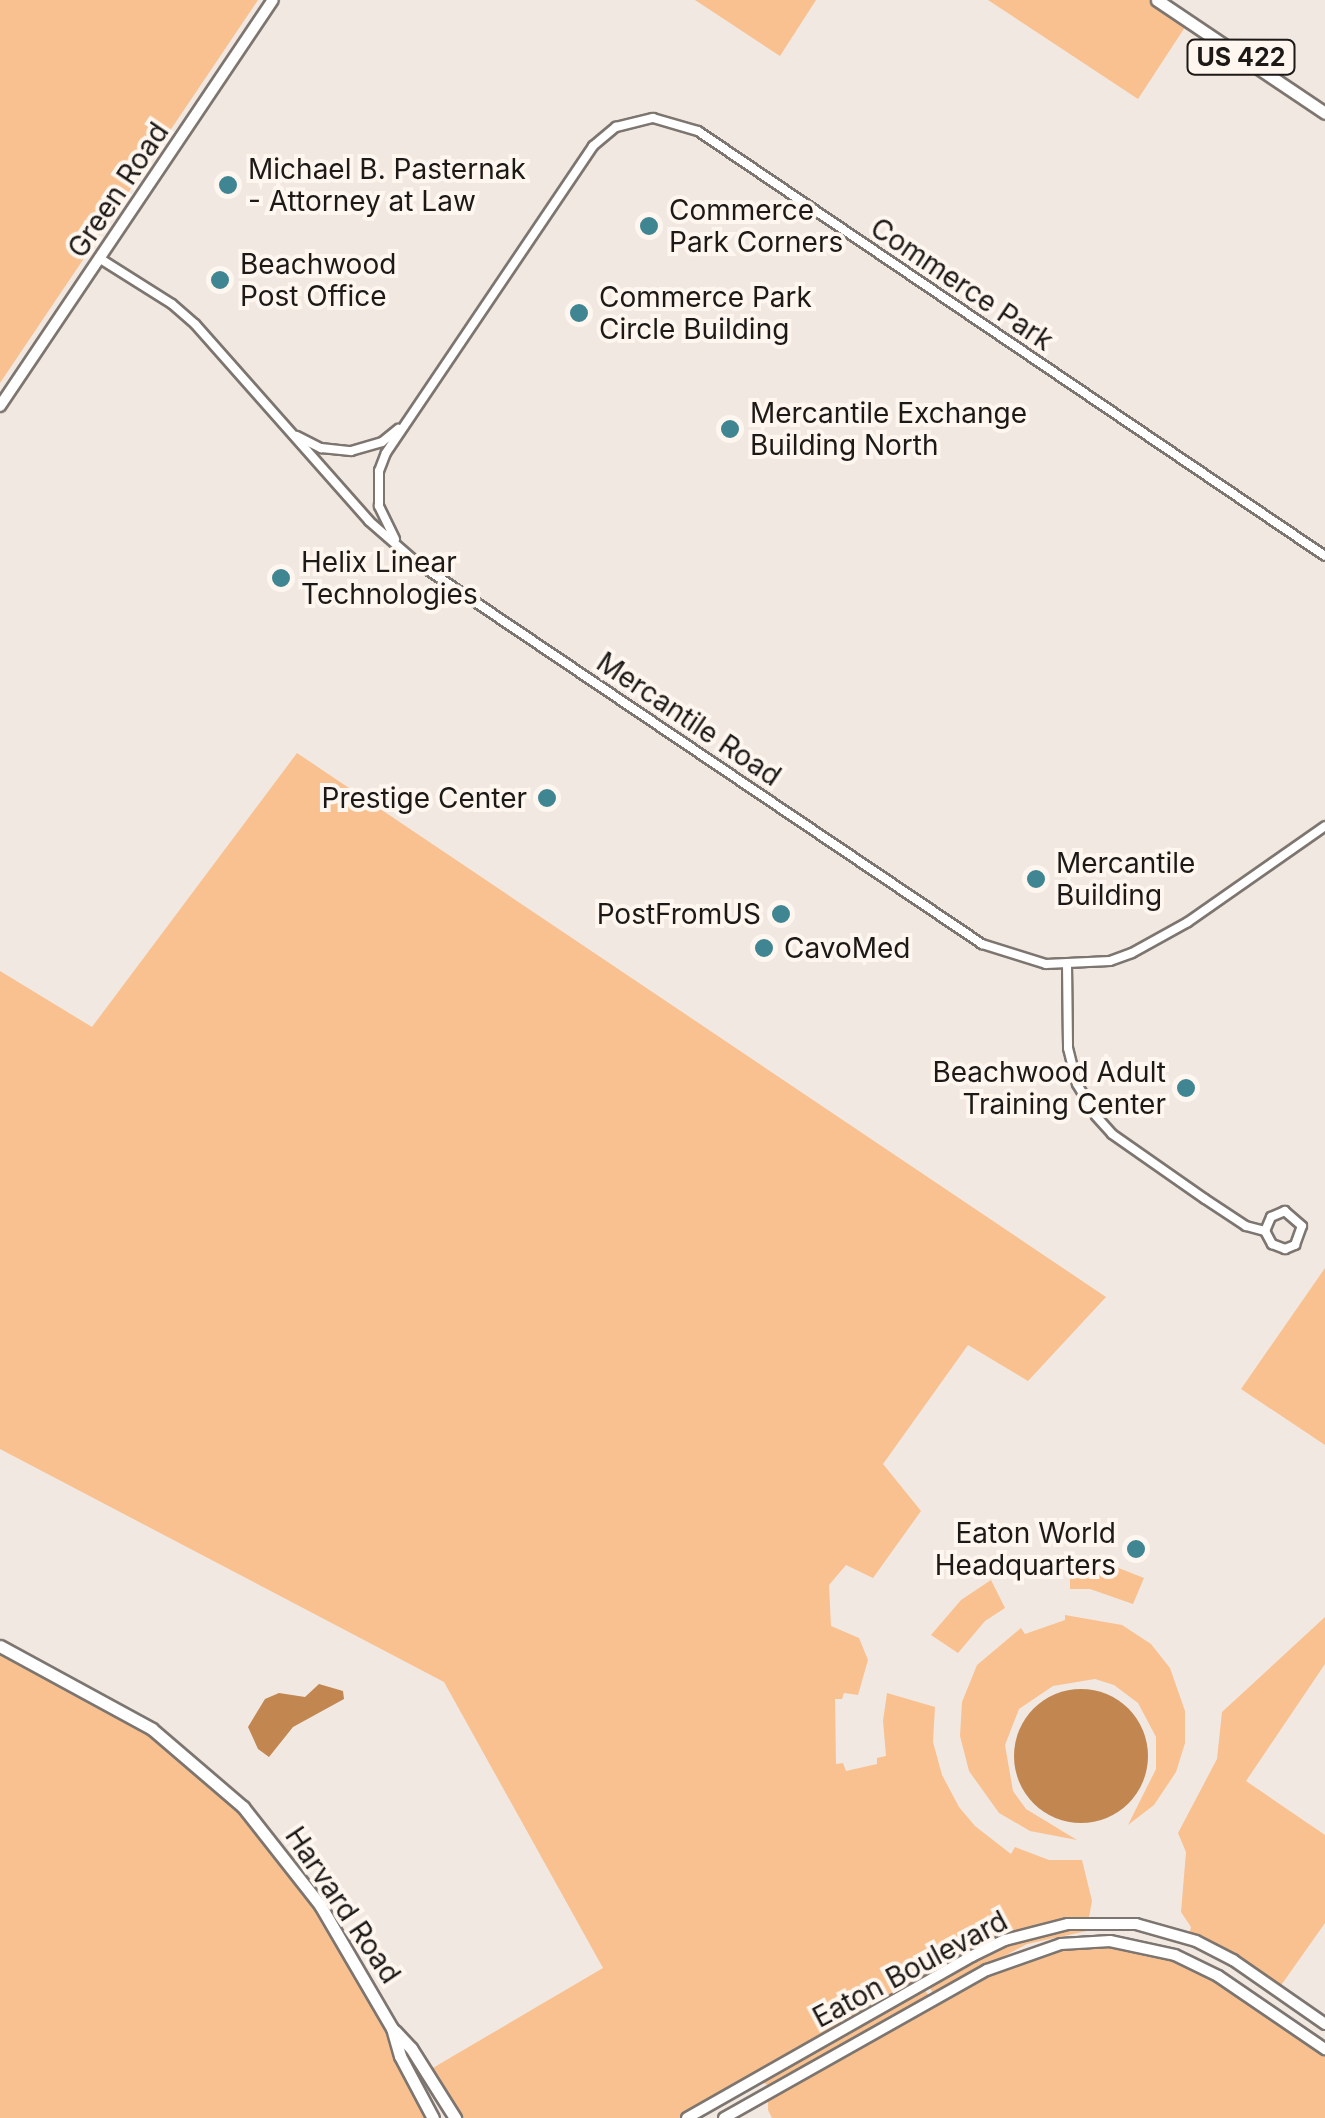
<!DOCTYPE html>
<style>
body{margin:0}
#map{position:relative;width:1325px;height:2118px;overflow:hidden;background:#f1e8e2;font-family:Inter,sans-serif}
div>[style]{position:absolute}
.green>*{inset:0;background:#f9c18f}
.water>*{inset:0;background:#c28750}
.round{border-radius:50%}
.roads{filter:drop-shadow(2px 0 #7d756f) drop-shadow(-2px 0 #7d756f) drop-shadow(0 2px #7d756f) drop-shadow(0 -2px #7d756f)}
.street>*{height:8px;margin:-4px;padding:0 4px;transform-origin:4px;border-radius:4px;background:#fff}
.secondary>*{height:10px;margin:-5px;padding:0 5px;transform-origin:5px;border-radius:5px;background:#fff}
.primary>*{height:11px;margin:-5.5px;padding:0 5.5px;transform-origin:5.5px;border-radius:5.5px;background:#fff}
.dots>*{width:28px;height:28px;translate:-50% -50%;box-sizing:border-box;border:5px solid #fef6ef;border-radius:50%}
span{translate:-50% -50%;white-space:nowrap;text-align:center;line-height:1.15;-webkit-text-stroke:8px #fef6ef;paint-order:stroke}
.shield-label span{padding:2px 8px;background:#fef6ef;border:2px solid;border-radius:8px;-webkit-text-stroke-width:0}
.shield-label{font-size:25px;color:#1c1917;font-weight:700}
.poi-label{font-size:28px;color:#1c1917}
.left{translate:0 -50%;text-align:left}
.right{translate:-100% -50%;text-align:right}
.street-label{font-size:28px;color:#1c1917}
</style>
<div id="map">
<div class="green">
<div style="clip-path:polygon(0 0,258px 0,0 383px)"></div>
<div style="clip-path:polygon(695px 0,816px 0,780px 56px)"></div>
<div style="clip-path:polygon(988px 0,1157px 0,1189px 21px,1138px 99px)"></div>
<div style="clip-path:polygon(297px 753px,1106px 1297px,1028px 1381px,968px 1345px,883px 1464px,921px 1511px,873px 1578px,846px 1565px,829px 1585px,831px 1626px,859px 1638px,868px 1660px,858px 1695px,844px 1693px,842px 1699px,835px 1699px,836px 1764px,843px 1763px,846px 1771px,877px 1764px,877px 1758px,886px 1756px,883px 1721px,887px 1693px,935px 1707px,933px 1742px,942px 1775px,959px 1807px,975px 1826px,1011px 1854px,1015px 1847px,1049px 1860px,1082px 1860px,1092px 1901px,1088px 1923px,1005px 1940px,687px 2118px,455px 2118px,426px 2072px,603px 1968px,444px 1682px,0 1449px,0 971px,92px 1027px)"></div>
<div style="clip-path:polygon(1325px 1268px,1325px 1445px,1241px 1389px)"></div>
<div style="clip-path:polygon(1070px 1559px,1116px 1567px,1144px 1578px,1133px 1604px,1090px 1589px,1070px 1589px)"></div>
<div style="clip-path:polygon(991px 1580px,1005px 1608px,985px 1621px,958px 1653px,931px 1635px,961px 1600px)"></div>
<div style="clip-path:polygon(1065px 1615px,1122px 1625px,1151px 1644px,1170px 1668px,1185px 1711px,1185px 1743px,1176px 1772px,1154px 1805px,1128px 1825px,1156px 1769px,1156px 1737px,1138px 1703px,1114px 1685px,1095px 1679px,1053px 1686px,1019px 1709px,1005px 1745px,1013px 1791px,1026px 1809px,1077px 1840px,1030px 1831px,999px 1813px,969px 1771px,960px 1736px,962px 1702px,977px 1665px,1021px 1628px,1025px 1634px,1065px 1620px)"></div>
<div style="clip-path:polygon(1325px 1617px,1325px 1664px,1246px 1781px,1325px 1835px,1325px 1923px,1277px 1991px,1188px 1938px,1191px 1927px,1181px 1912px,1186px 1852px,1178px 1833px,1217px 1759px,1222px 1712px)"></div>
<div style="clip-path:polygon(0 1646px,109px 1702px,243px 1807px,360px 1971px,433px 2118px,0 2118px)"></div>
<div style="clip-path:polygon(1083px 1927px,1087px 1931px,1027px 1944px,933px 1993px,929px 1987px,1000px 1948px,1053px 1931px)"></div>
<div style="clip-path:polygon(1110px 1941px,1200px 1966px,1325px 2049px,1325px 2118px,772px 2118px,768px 2110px,768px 2101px,780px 2092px,778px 2088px,1035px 1950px)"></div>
<div style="clip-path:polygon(924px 1989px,929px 1996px,769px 2086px,764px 2083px,765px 2078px)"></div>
</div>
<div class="water">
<div style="clip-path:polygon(319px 1684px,343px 1691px,344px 1699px,293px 1727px,269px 1757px,258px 1749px,248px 1727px,265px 1699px,279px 1693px,305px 1697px)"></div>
<div class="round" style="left:1014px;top:1689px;width:134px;height:134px"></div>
</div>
<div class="roads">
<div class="street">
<div style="left:99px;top:258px;width:86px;rotate:32.2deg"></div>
<div style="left:172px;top:304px;width:30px;rotate:41deg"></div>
<div style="left:195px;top:324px;width:263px;rotate:48.5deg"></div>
<div style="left:369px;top:521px;width:62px;rotate:41.1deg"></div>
<div style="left:416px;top:562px;width:683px;rotate:34.02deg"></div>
<div style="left:982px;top:944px;width:67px;rotate:17.4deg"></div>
<div style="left:1046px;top:964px;width:64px;rotate:-2.7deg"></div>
<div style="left:1110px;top:961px;width:23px;rotate:-20deg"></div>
<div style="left:1132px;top:953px;width:64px;rotate:-29deg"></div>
<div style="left:1188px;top:922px;width:167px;rotate:-35deg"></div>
<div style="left:297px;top:436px;width:27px;rotate:27deg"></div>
<div style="left:321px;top:448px;width:30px;rotate:6deg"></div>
<div style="left:351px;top:451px;width:32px;rotate:-16deg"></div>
<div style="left:382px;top:442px;width:21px;rotate:-39deg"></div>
<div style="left:395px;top:539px;width:37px;rotate:-116deg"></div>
<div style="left:379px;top:506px;width:35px;rotate:-90deg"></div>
<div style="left:379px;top:471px;width:19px;rotate:-69deg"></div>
<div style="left:386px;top:453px;width:370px;rotate:-56deg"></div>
<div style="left:593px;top:146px;width:30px;rotate:-40deg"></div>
<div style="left:616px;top:127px;width:38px;rotate:-14deg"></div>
<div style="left:653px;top:118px;width:47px;rotate:16.1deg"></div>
<div style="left:698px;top:131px;width:757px;rotate:34.13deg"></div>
<div style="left:1067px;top:964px;width:84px;rotate:89.3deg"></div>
<div style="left:1068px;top:1048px;width:37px;rotate:76deg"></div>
<div style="left:1077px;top:1084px;width:37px;rotate:59deg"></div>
<div style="left:1096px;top:1116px;width:24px;rotate:48deg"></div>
<div style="left:1112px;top:1134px;width:113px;rotate:35deg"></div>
<div style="left:1205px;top:1199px;width:49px;rotate:33.4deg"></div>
<div style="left:1246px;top:1226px;width:20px;rotate:15deg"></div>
<div style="left:1265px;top:1231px;width:15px;rotate:62deg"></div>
<div style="left:1272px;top:1244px;width:14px;rotate:21deg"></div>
<div style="left:1285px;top:1249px;width:11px;rotate:-22deg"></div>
<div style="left:1295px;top:1245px;width:20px;rotate:-70deg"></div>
<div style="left:1302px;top:1226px;width:23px;rotate:-139deg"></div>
<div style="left:1285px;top:1211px;width:15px;rotate:157deg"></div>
<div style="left:1271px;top:1217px;width:15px;rotate:113deg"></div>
</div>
<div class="secondary">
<div style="left:0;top:406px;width:489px;rotate:-56.1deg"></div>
<div style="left:687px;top:2118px;width:328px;rotate:-29.6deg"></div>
<div style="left:972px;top:1956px;width:37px;rotate:-26deg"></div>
<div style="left:1005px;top:1940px;width:65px;rotate:-14.3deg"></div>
<div style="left:1068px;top:1924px;width:68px"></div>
<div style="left:1136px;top:1924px;width:62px;rotate:15.8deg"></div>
<div style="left:1196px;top:1941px;width:42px;rotate:27.2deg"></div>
<div style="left:1233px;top:1960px;width:112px;rotate:34.8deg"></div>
<div style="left:724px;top:2118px;width:302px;rotate:-29.4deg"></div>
<div style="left:987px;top:1970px;width:78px;rotate:-19.4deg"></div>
<div style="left:1061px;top:1944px;width:49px;rotate:-3.5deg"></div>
<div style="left:1110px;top:1941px;width:66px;rotate:12.2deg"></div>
<div style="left:1175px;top:1955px;width:48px;rotate:26deg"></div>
<div style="left:1218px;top:1976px;width:130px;rotate:34.3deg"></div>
</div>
<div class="primary">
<div style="left:1157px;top:0;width:202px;rotate:33.9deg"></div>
<div style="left:0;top:1646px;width:173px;rotate:28.6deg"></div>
<div style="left:152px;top:1729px;width:120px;rotate:40.6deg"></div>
<div style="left:243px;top:1807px;width:125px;rotate:51.8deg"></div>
<div style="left:320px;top:1905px;width:143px;rotate:59.7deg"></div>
<div style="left:392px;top:2028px;width:29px;rotate:74deg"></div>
<div style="left:400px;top:2056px;width:70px;rotate:62deg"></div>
<div style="left:395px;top:2031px;width:23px;rotate:47deg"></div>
<div style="left:411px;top:2048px;width:83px;rotate:57.8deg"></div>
</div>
</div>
<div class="dots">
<div style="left:228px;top:185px;background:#408592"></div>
<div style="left:649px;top:226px;background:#408592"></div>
<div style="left:220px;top:280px;background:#408592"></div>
<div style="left:579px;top:313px;background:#408592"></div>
<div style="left:730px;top:429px;background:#408592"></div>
<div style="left:281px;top:578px;background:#408592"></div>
<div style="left:547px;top:798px;background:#408592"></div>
<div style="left:1036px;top:879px;background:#408592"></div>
<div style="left:781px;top:914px;background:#408592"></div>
<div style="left:764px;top:948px;background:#408592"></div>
<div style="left:1186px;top:1088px;background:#408592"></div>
<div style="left:1136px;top:1549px;background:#408592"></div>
</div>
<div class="shield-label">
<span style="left:1241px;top:57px">US 422</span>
</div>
<div class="poi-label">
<span class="left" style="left:248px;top:185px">Michael B. Pasternak<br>- Attorney at Law</span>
<span class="left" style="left:669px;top:226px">Commerce<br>Park Corners</span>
<span class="left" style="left:240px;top:280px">Beachwood<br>Post Office</span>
<span class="left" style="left:599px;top:313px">Commerce Park<br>Circle Building</span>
<span class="left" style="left:750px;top:429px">Mercantile Exchange<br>Building North</span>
<span class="left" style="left:301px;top:578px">Helix Linear<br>Technologies</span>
<span class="right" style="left:527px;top:798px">Prestige Center</span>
<span class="left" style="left:1056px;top:879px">Mercantile<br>Building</span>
<span class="right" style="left:761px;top:914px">PostFromUS</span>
<span class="left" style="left:784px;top:948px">CavoMed</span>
<span class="right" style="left:1166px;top:1088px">Beachwood Adult<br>Training Center</span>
<span class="right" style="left:1116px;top:1549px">Eaton World<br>Headquarters</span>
</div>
<div class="street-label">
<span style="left:118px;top:190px;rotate:-56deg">Green Road</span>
<span style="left:962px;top:284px;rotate:34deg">Commerce Park</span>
<span style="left:689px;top:719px;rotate:34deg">Mercantile Road</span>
<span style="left:343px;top:1905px;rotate:56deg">Harvard Road</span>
<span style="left:910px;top:1969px;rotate:-28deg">Eaton Boulevard</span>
</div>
</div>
